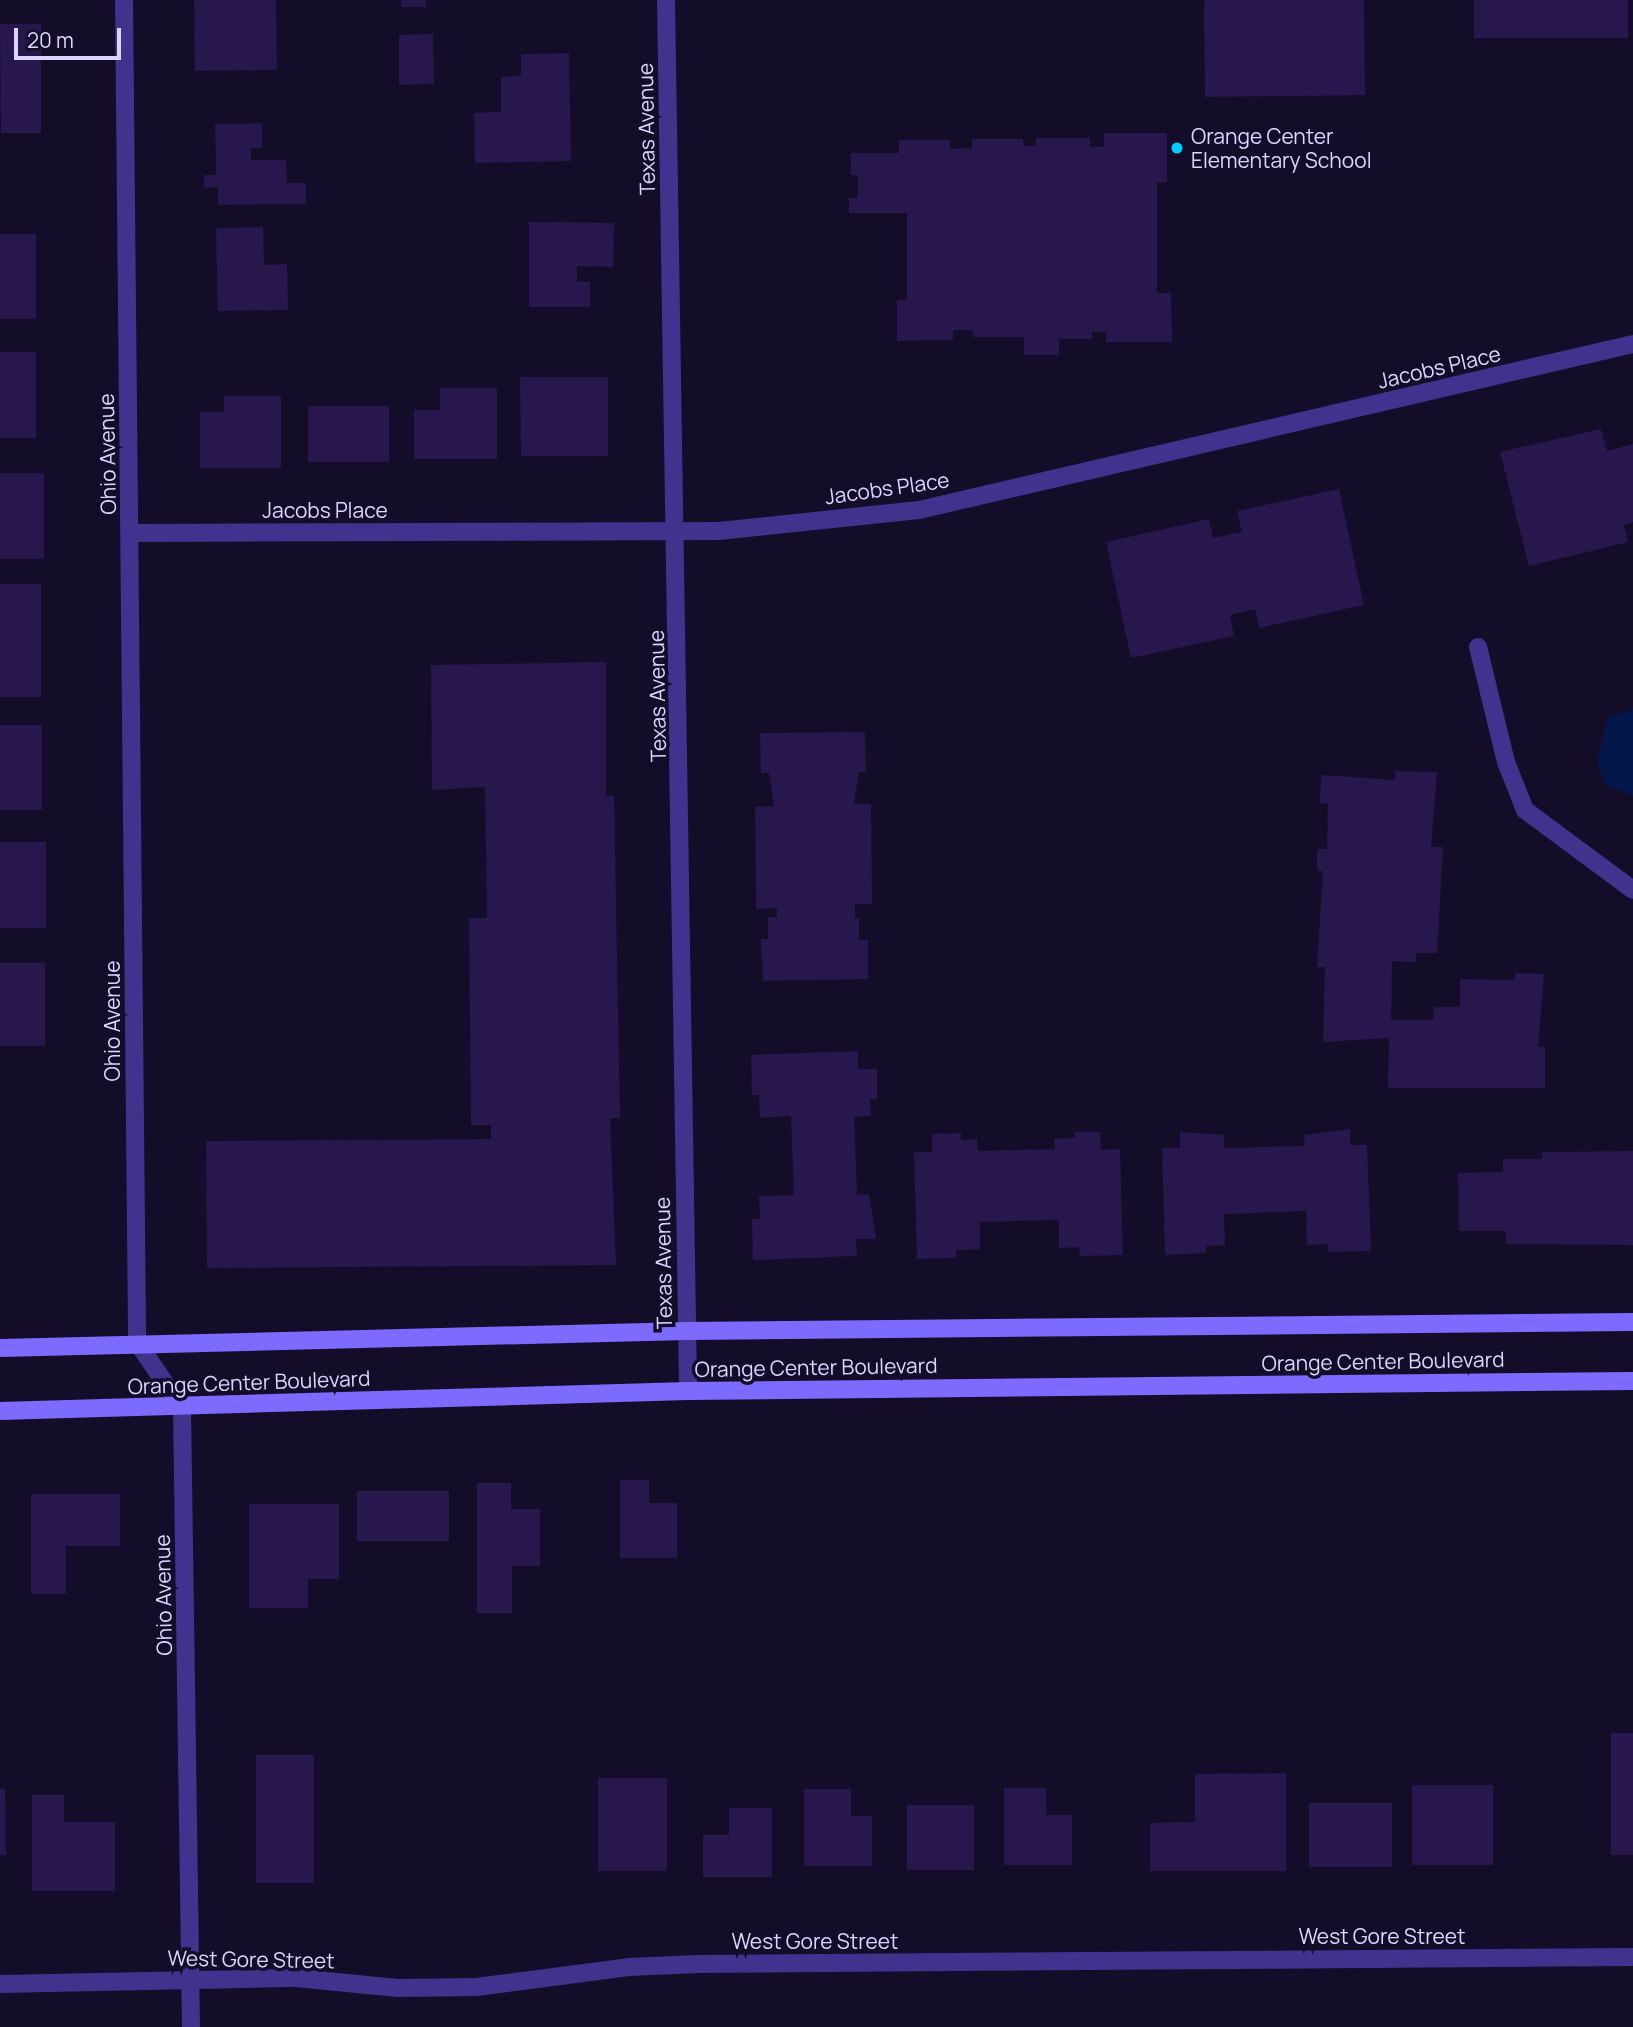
<!DOCTYPE html>
<style>
body{margin:0}
#map{position:relative;width:1633px;height:2027px;overflow:hidden;background:#140d29;font-family:Manrope,sans-serif}
div>[style]{position:absolute}
.water>*{inset:0;background:#04174a}
.building>*{inset:0;background:#27174c}
.lane>*{height:18px;margin:-9px;padding:0 9px;transform-origin:9px;border-radius:9px;background:#3f338d}
.street>*{height:18px;margin:-9px;padding:0 9px;transform-origin:9px;border-radius:9px;background:#3f338d}
.secondary>*{height:18px;margin:-9px;padding:0 9px;transform-origin:9px;border-radius:9px;background:#7d6bff}
.dots>*{width:19px;height:19px;translate:-50% -50%;box-sizing:border-box;border:4px solid #140d29;border-radius:50%}
span{translate:-50% -50%;white-space:nowrap;text-align:center;line-height:1.15;-webkit-text-stroke:7px #140d29;paint-order:stroke}
.street-label{font-size:21px;color:#ddd4ff}
.poi-label{font-size:21px;color:#ddd4ff}
.left{translate:0 -50%;text-align:left}
.scale{position:absolute;left:14px;top:28px;width:107px;height:32px;box-sizing:border-box;border:4px solid #ddd4ff;border-top:0;padding-left:9px;font-size:21px;line-height:24px;white-space:nowrap;color:#ddd4ff;-webkit-text-stroke:5px #140d29;paint-order:stroke}
</style>
<div id="map">
<div class="water">
<div style="clip-path:polygon(1633px 709px,1633px 796px,1605px 784px,1597px 762px,1608px 718px)"></div>
</div>
<div class="building">
<div style="clip-path:polygon(194px 0,276px 0,277px 70px,195px 71px)"></div>
<div style="clip-path:polygon(401px 0,426px 0,426px 7px,401px 7px)"></div>
<div style="clip-path:polygon(1204px 0,1364px 0,1365px 95px,1205px 97px)"></div>
<div style="clip-path:polygon(1474px 0,1628px 0,1628px 38px,1474px 38px)"></div>
<div style="clip-path:polygon(0 24px,41px 24px,41px 133px,1px 133px)"></div>
<div style="clip-path:polygon(433px 34px,434px 84px,399px 85px,399px 35px)"></div>
<div style="clip-path:polygon(569px 53px,571px 161px,475px 163px,474px 113px,501px 112px,501px 77px,521px 76px,521px 54px)"></div>
<div style="clip-path:polygon(262px 123px,262px 148px,251px 148px,251px 160px,286px 160px,287px 183px,306px 183px,306px 204px,218px 205px,218px 187px,204px 188px,204px 175px,216px 175px,215px 124px)"></div>
<div style="clip-path:polygon(1104px 133px,1167px 133px,1167px 182px,1157px 182px,1157px 293px,1171px 293px,1172px 342px,1106px 342px,1106px 332px,1092px 332px,1092px 339px,1059px 339px,1059px 355px,1024px 355px,1024px 337px,973px 337px,973px 330px,953px 330px,953px 340px,897px 341px,897px 300px,907px 300px,907px 213px,849px 213px,849px 198px,858px 198px,858px 175px,851px 175px,851px 153px,899px 153px,899px 140px,950px 140px,950px 149px,972px 148px,972px 139px,1023px 139px,1023px 146px,1036px 146px,1036px 138px,1090px 138px,1090px 147px,1104px 147px)"></div>
<div style="clip-path:polygon(529px 222px,614px 223px,613px 267px,577px 266px,577px 282px,590px 282px,590px 307px,529px 307px)"></div>
<div style="clip-path:polygon(263px 227px,264px 265px,287px 264px,288px 310px,218px 311px,216px 228px)"></div>
<div style="clip-path:polygon(0 234px,36px 234px,36px 319px,0 319px)"></div>
<div style="clip-path:polygon(0 352px,36px 352px,36px 438px,0 438px)"></div>
<div style="clip-path:polygon(520px 377px,608px 377px,608px 456px,521px 456px)"></div>
<div style="clip-path:polygon(440px 388px,497px 388px,497px 459px,414px 459px,414px 410px,440px 410px)"></div>
<div style="clip-path:polygon(224px 396px,281px 396px,281px 468px,200px 468px,200px 412px,224px 412px)"></div>
<div style="clip-path:polygon(308px 406px,389px 406px,389px 462px,308px 462px)"></div>
<div style="clip-path:polygon(1601px 429px,1607px 451px,1633px 444px,1633px 522px,1624px 525px,1628px 542px,1529px 566px,1500px 452px)"></div>
<div style="clip-path:polygon(0 473px,44px 473px,44px 559px,0 559px)"></div>
<div style="clip-path:polygon(1339px 489px,1364px 605px,1259px 628px,1255px 609px,1230px 615px,1234px 636px,1131px 658px,1106px 542px,1209px 519px,1213px 538px,1242px 532px,1237px 511px)"></div>
<div style="clip-path:polygon(0 584px,41px 584px,41px 697px,0 697px)"></div>
<div style="clip-path:polygon(606px 662px,606px 796px,614px 795px,620px 1118px,610px 1118px,616px 1265px,207px 1268px,206px 1141px,491px 1139px,491px 1125px,471px 1125px,469px 918px,487px 918px,485px 787px,432px 790px,431px 665px)"></div>
<div style="clip-path:polygon(0 725px,42px 725px,42px 810px,0 810px)"></div>
<div style="clip-path:polygon(865px 732px,866px 772px,859px 772px,854px 804px,871px 804px,872px 904px,855px 904px,855px 918px,859px 918px,859px 940px,868px 940px,868px 979px,763px 981px,761px 939px,768px 939px,768px 917px,777px 917px,777px 908px,756px 909px,755px 807px,774px 806px,769px 773px,761px 773px,760px 733px)"></div>
<div style="clip-path:polygon(1395px 771px,1437px 772px,1431px 847px,1443px 847px,1437px 953px,1416px 953px,1416px 962px,1392px 961px,1391px 1020px,1433px 1020px,1434px 1007px,1460px 1007px,1460px 979px,1515px 980px,1515px 973px,1544px 974px,1538px 1047px,1545px 1046px,1545px 1088px,1388px 1088px,1389px 1038px,1323px 1042px,1325px 967px,1317px 967px,1323px 871px,1317px 871px,1317px 849px,1327px 849px,1328px 804px,1320px 803px,1321px 775px,1395px 780px)"></div>
<div style="clip-path:polygon(0 842px,46px 842px,46px 928px,0 928px)"></div>
<div style="clip-path:polygon(0 963px,45px 963px,45px 1046px,0 1046px)"></div>
<div style="clip-path:polygon(858px 1051px,858px 1069px,877px 1069px,877px 1099px,870px 1099px,871px 1116px,854px 1117px,857px 1195px,869px 1194px,876px 1239px,856px 1239px,857px 1256px,753px 1260px,752px 1219px,760px 1219px,759px 1196px,794px 1195px,791px 1116px,760px 1118px,759px 1095px,752px 1095px,751px 1055px)"></div>
<div style="clip-path:polygon(1350px 1129px,1350px 1145px,1367px 1145px,1371px 1251px,1328px 1252px,1328px 1244px,1307px 1245px,1306px 1211px,1224px 1214px,1225px 1245px,1206px 1246px,1206px 1253px,1165px 1255px,1162px 1148px,1180px 1148px,1180px 1132px,1224px 1135px,1224px 1148px,1305px 1146px,1304px 1135px)"></div>
<div style="clip-path:polygon(1074px 1132px,1100px 1132px,1101px 1150px,1120px 1149px,1123px 1255px,1080px 1256px,1079px 1247px,1059px 1248px,1059px 1220px,980px 1222px,980px 1249px,956px 1250px,956px 1258px,917px 1259px,914px 1152px,932px 1152px,932px 1134px,961px 1133px,961px 1140px,977px 1139px,978px 1151px,1055px 1149px,1054px 1139px,1075px 1138px)"></div>
<div style="clip-path:polygon(1633px 1151px,1633px 1245px,1506px 1244px,1506px 1231px,1459px 1231px,1458px 1173px,1503px 1172px,1503px 1159px,1542px 1159px,1542px 1152px)"></div>
<div style="clip-path:polygon(620px 1480px,649px 1480px,649px 1503px,677px 1503px,677px 1558px,620px 1558px)"></div>
<div style="clip-path:polygon(477px 1483px,511px 1483px,511px 1509px,540px 1509px,540px 1566px,512px 1566px,512px 1613px,477px 1613px)"></div>
<div style="clip-path:polygon(357px 1491px,449px 1491px,449px 1541px,357px 1541px)"></div>
<div style="clip-path:polygon(31px 1494px,120px 1494px,120px 1546px,66px 1546px,66px 1594px,31px 1594px)"></div>
<div style="clip-path:polygon(249px 1504px,339px 1504px,339px 1579px,308px 1579px,308px 1608px,249px 1608px)"></div>
<div style="clip-path:polygon(1611px 1733px,1633px 1733px,1633px 1855px,1611px 1855px)"></div>
<div style="clip-path:polygon(256px 1755px,314px 1755px,314px 1883px,256px 1883px)"></div>
<div style="clip-path:polygon(1286px 1773px,1286px 1871px,1150px 1871px,1150px 1823px,1195px 1822px,1195px 1774px)"></div>
<div style="clip-path:polygon(598px 1778px,667px 1778px,667px 1871px,598px 1871px)"></div>
<div style="clip-path:polygon(1412px 1785px,1493px 1785px,1493px 1865px,1412px 1865px)"></div>
<div style="clip-path:polygon(1004px 1788px,1046px 1788px,1046px 1815px,1072px 1815px,1072px 1865px,1004px 1865px)"></div>
<div style="clip-path:polygon(0 1789px,5px 1789px,6px 1855px,0 1855px)"></div>
<div style="clip-path:polygon(804px 1789px,851px 1789px,851px 1816px,872px 1816px,872px 1866px,804px 1866px)"></div>
<div style="clip-path:polygon(32px 1795px,64px 1795px,64px 1822px,115px 1822px,115px 1891px,32px 1891px)"></div>
<div style="clip-path:polygon(1309px 1803px,1392px 1803px,1392px 1867px,1309px 1867px)"></div>
<div style="clip-path:polygon(907px 1805px,974px 1805px,974px 1870px,907px 1870px)"></div>
<div style="clip-path:polygon(729px 1808px,772px 1808px,772px 1877px,703px 1877px,703px 1835px,729px 1835px)"></div>
</div>
<div class="lane">
<div style="left:1478px;top:647px;width:118px;rotate:76.3deg"></div>
<div style="left:1506px;top:762px;width:52px;rotate:68.4deg"></div>
<div style="left:1525px;top:810px;width:134px;rotate:36.5deg"></div>
</div>
<div class="street">
<div style="left:124px;top:0;width:1342px;rotate:89.44deg"></div>
<div style="left:137px;top:1342px;width:80px;rotate:55.7deg"></div>
<div style="left:182px;top:1408px;width:619px;rotate:89.17deg"></div>
<div style="left:666px;top:0;width:1391px;rotate:89.09deg"></div>
<div style="left:130px;top:533px;width:589px;rotate:-0.19deg"></div>
<div style="left:719px;top:531px;width:201px;rotate:-6deg"></div>
<div style="left:919px;top:510px;width:733px;rotate:-13.09deg"></div>
<div style="left:0;top:1984px;width:296px;rotate:-1.2deg"></div>
<div style="left:296px;top:1978px;width:102px;rotate:5.6deg"></div>
<div style="left:398px;top:1988px;width:78px;rotate:-0.7deg"></div>
<div style="left:476px;top:1987px;width:154px;rotate:-7.4deg"></div>
<div style="left:629px;top:1967px;width:69px;rotate:-2.5deg"></div>
<div style="left:698px;top:1964px;width:935px;rotate:-0.43deg"></div>
</div>
<div class="secondary">
<div style="left:0;top:1348px;width:687px;rotate:-1.42deg"></div>
<div style="left:687px;top:1331px;width:946px;rotate:-0.55deg"></div>
<div style="left:0;top:1411px;width:688px;rotate:-1.67deg"></div>
<div style="left:688px;top:1391px;width:945px;rotate:-0.61deg"></div>
</div>
<div class="dots">
<div style="left:1177px;top:148px;background:#00cdff"></div>
</div>
<div class="street-label">
<span style="left:646px;top:129px;rotate:-91deg">Texas Avenue</span>
<span style="left:1439px;top:367px;rotate:-13deg">Jacobs Place</span>
<span style="left:107px;top:454px;rotate:-91deg">Ohio Avenue</span>
<span style="left:887px;top:488px;rotate:-8deg">Jacobs Place</span>
<span style="left:325px;top:510px">Jacobs Place</span>
<span style="left:657px;top:696px;rotate:-91deg">Texas Avenue</span>
<span style="left:112px;top:1021px;rotate:-90deg">Ohio Avenue</span>
<span style="left:663px;top:1263px;rotate:-91deg">Texas Avenue</span>
<span style="left:1383px;top:1361px;rotate:-1deg">Orange Center Boulevard</span>
<span style="left:816px;top:1367px;rotate:-1deg">Orange Center Boulevard</span>
<span style="left:249px;top:1382px;rotate:-2deg">Orange Center Boulevard</span>
<span style="left:163px;top:1595px;rotate:-91deg">Ohio Avenue</span>
<span style="left:1382px;top:1936px">West Gore Street</span>
<span style="left:815px;top:1941px">West Gore Street</span>
<span style="left:251px;top:1959px;rotate:1deg">West Gore Street</span>
</div>
<div class="poi-label">
<span class="left" style="left:1191px;top:148px">Orange Center<br>Elementary School</span>
</div>
<div class="scale">20 m</div>
</div>
